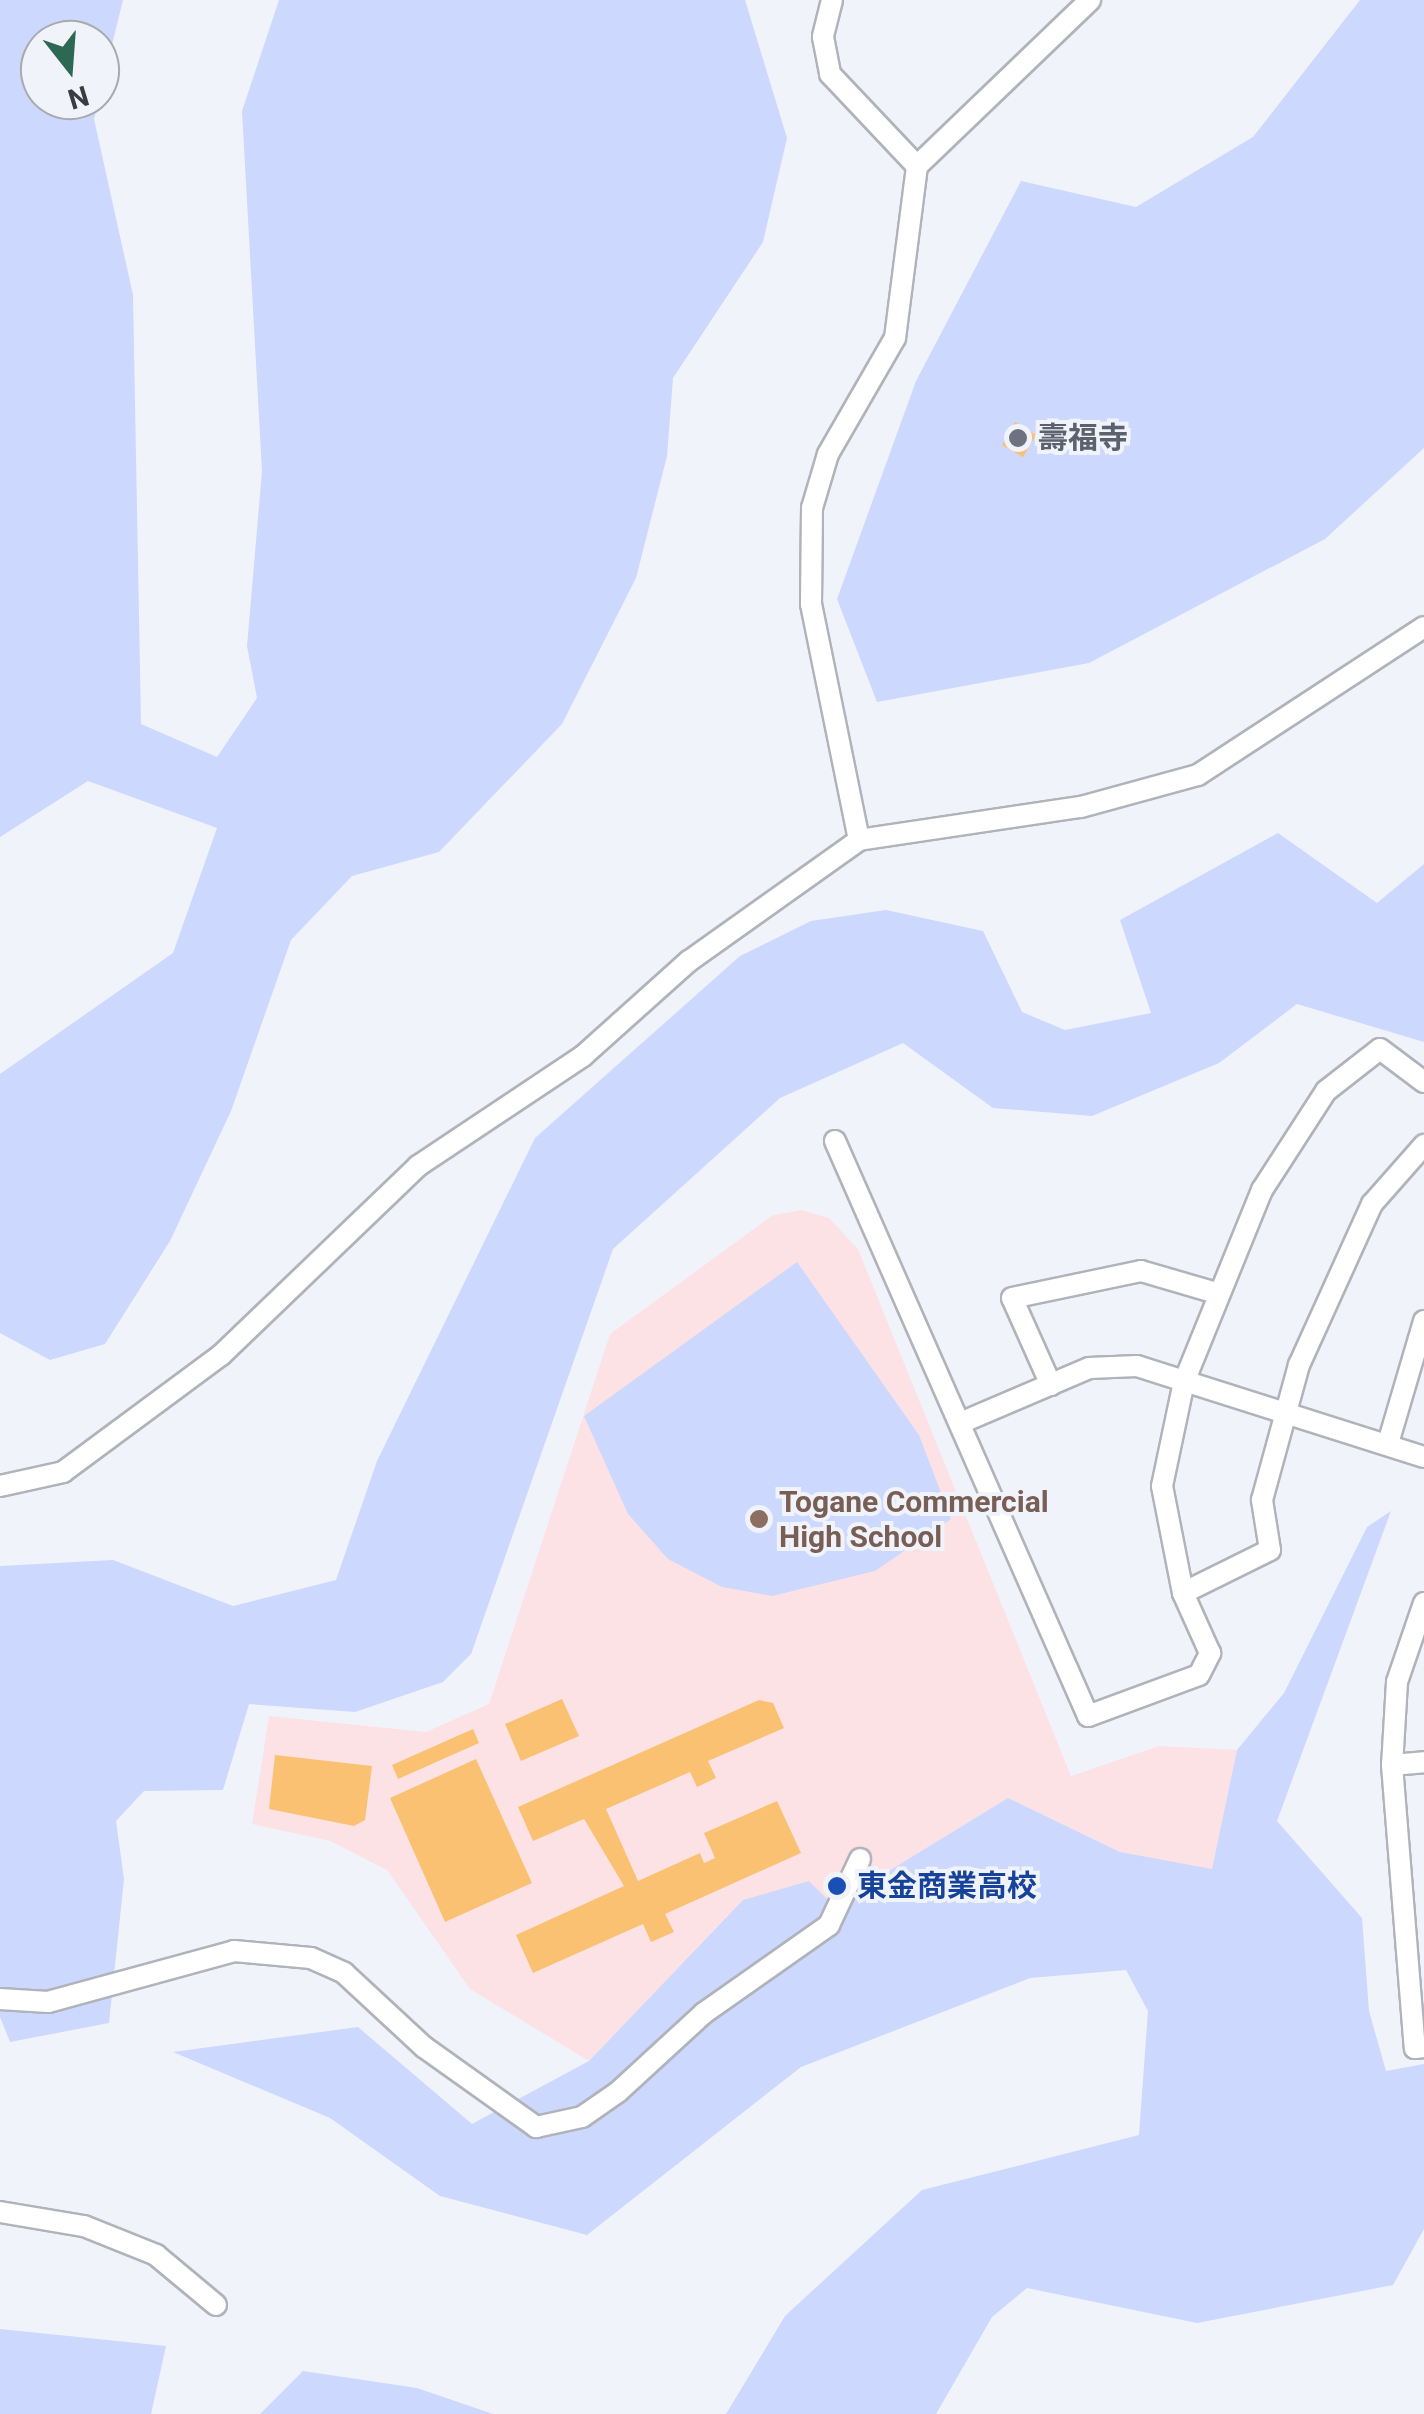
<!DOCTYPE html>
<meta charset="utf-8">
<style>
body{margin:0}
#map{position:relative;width:1424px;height:2414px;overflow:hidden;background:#f1f3fa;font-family:Roboto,"Noto Sans JP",sans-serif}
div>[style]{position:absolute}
.education>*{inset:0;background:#fde2e5}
.green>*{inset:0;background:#ccd8fd}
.building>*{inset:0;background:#f9c171}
.roads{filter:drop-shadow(2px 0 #b0b3ba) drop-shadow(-2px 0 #b0b3ba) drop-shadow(0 2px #b0b3ba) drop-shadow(0 -2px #b0b3ba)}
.minor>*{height:20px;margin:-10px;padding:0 10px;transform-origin:10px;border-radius:10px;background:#fff}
.dots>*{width:28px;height:28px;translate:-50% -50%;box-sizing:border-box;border:5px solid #f1f3fa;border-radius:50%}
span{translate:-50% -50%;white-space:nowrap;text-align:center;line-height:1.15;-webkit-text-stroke:8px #f1f3fa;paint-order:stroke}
.worship-label{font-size:30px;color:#5b616d;font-weight:700}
.left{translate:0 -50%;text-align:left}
.education-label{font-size:30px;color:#785e54;font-weight:700}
.transit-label{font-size:30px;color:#164399;font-weight:700}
.north{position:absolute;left:20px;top:20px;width:100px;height:100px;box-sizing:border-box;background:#f1f3fa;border:2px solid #a8aaaf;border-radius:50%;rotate:163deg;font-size:28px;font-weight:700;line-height:40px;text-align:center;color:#3b3c3f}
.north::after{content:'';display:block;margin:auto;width:35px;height:45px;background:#2c6853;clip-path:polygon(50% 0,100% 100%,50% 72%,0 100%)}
</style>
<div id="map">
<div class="education">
<div style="clip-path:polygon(802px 1210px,829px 1218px,858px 1249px,1071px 1776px,1159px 1746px,1237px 1750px,1212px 1870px,1120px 1852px,1008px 1798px,833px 1905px,743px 1900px,589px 2061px,470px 1989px,387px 1870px,330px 1841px,252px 1824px,269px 1716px,426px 1732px,489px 1704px,610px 1334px,773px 1215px)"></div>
</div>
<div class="green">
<div style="clip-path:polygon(0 0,123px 0,100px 94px,100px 40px,40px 40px,40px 100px,99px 100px,94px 119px,133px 295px,141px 724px,217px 757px,257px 698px,247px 646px,262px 471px,242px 111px,279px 0,745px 0,787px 138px,763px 242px,673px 378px,667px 456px,636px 578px,562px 724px,439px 852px,352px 876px,291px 940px,231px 1111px,170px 1241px,105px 1344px,50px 1360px,0 1333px,0 1074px,173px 953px,217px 828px,88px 781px,0 837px)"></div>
<div style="clip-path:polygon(1360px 0,1424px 0,1424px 448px,1325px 539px,1089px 663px,877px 702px,837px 599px,916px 381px,1021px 181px,1136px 207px,1253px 137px)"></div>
<div style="clip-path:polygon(1278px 833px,1377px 903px,1424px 864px,1424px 1042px,1297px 1004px,1219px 1063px,1092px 1116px,993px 1108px,903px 1043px,780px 1098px,613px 1249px,471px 1654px,443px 1682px,355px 1712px,249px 1704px,223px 1790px,144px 1791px,116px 1821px,124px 1879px,109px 2023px,10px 2042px,0 2017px,0 1566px,113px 1560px,233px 1606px,336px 1580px,377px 1461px,535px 1138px,740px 956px,811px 921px,886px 910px,983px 931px,1022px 1012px,1065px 1030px,1151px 1013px,1120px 920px)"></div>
<div style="clip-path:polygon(797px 1262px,919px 1435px,951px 1519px,875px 1571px,772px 1596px,722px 1587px,668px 1559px,628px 1514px,584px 1416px)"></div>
<div style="clip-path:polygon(1391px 1511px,1277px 1821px,1362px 1918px,1369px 2011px,1386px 2071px,1424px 2064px,1424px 2229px,1393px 2285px,1197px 2323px,1027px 2288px,992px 2317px,936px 2414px,726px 2414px,785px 2316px,922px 2190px,1139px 2135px,1148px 2011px,1126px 1970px,1030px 1978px,801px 2067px,587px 2235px,440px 2196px,330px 2118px,173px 2052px,358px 2027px,472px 2124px,589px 2061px,743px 1900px,809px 1881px,833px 1905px,1008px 1798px,1120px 1852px,1212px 1869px,1237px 1750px,1284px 1693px,1367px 1527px)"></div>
<div style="clip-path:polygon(0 2329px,166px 2346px,151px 2414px,0 2414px)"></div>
<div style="clip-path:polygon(303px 2371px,417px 2388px,493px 2414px,260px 2414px)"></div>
</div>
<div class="building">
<div style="clip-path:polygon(1015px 422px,1036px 435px,1023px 457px,1002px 445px)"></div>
<div style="clip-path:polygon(562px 1699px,579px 1736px,521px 1761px,505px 1724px)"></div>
<div style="clip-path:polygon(759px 1700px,773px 1703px,784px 1728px,708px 1761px,716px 1778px,697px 1787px,690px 1772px,606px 1809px,638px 1881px,700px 1853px,704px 1863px,715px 1858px,704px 1833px,777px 1801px,801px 1853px,665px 1914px,674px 1932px,651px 1942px,643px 1924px,533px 1973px,516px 1935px,624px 1886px,584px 1819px,533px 1841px,518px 1807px)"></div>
<div style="clip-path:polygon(473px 1729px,479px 1743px,398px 1779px,392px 1765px)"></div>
<div style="clip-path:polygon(275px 1755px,372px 1766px,365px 1820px,354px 1826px,269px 1809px)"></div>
<div style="clip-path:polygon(476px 1759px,532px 1883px,445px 1922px,390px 1798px)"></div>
</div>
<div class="roads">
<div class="minor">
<div style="left:832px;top:0;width:38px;rotate:104deg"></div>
<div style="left:823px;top:37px;width:38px;rotate:79deg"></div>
<div style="left:830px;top:74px;width:127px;rotate:46.6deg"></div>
<div style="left:859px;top:840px;width:241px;rotate:-101.5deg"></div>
<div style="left:811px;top:604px;width:96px;rotate:-89.4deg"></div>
<div style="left:812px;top:508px;width:56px;rotate:-73.5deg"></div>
<div style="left:828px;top:454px;width:134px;rotate:-60deg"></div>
<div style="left:895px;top:338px;width:173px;rotate:-82.7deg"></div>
<div style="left:917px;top:166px;width:240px;rotate:-43.8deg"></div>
<div style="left:835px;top:1141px;width:628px;rotate:66.25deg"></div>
<div style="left:1088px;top:1716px;width:118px;rotate:-20.3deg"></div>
<div style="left:1199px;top:1675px;width:25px;rotate:-63deg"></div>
<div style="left:1210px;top:1653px;width:66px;rotate:-114.2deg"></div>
<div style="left:1183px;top:1593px;width:109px;rotate:-101.1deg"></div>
<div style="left:1162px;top:1486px;width:106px;rotate:-78.1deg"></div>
<div style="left:1184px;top:1382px;width:207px;rotate:-67.9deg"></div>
<div style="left:1262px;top:1190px;width:118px;rotate:-57.1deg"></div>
<div style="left:1326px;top:1091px;width:68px;rotate:-37.9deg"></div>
<div style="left:1380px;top:1049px;width:55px;rotate:36.9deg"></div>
<div style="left:1051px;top:1385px;width:95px;rotate:-114.1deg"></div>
<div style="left:1012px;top:1298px;width:132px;rotate:-11.8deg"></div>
<div style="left:1141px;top:1271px;width:78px;rotate:16.3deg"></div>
<div style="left:965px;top:1421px;width:135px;rotate:-23.1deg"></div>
<div style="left:1089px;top:1368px;width:48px;rotate:-2.4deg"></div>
<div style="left:1137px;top:1366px;width:301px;rotate:17.6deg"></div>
<div style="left:1389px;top:1440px;width:124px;rotate:-73.6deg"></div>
<div style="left:0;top:1486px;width:65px;rotate:-12.5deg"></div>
<div style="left:63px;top:1472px;width:197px;rotate:-36.5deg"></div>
<div style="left:221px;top:1355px;width:273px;rotate:-43.8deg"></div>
<div style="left:418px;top:1166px;width:198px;rotate:-33.7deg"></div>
<div style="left:583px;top:1056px;width:142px;rotate:-41.9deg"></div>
<div style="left:689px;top:961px;width:209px;rotate:-35.4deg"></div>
<div style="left:859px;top:840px;width:224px;rotate:-8.5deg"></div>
<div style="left:1081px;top:807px;width:121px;rotate:-15.3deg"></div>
<div style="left:1198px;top:775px;width:270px;rotate:-33.2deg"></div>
<div style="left:1183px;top:1593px;width:97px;rotate:-26.3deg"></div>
<div style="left:1270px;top:1550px;width:51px;rotate:-99.1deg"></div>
<div style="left:1262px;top:1500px;width:140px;rotate:-74.7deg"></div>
<div style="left:1299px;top:1365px;width:177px;rotate:-65.6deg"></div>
<div style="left:1372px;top:1204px;width:79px;rotate:-48.6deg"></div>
<div style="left:1424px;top:1603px;width:83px;rotate:108.9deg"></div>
<div style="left:1397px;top:1682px;width:83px;rotate:93.4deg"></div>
<div style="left:1392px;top:1765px;width:284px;rotate:85.4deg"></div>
<div style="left:1415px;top:2048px;width:9px;rotate:-6deg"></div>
<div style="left:1392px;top:1765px;width:32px;rotate:-5deg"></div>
<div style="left:0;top:1999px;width:48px;rotate:3.6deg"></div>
<div style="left:48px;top:2002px;width:193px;rotate:-15.3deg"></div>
<div style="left:234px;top:1951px;width:77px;rotate:5.2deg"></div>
<div style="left:311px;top:1958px;width:36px;rotate:24deg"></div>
<div style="left:344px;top:1973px;width:109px;rotate:42.8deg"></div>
<div style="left:424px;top:2047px;width:138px;rotate:35.5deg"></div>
<div style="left:536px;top:2127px;width:47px;rotate:-12.3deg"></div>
<div style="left:582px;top:2117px;width:44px;rotate:-34.8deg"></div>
<div style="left:618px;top:2092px;width:117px;rotate:-42.6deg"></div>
<div style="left:704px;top:2013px;width:153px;rotate:-35.1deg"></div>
<div style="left:829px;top:1925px;width:73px;rotate:-64.8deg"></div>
<div style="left:0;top:2212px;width:85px;rotate:9.5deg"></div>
<div style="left:84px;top:2226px;width:78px;rotate:21.9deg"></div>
<div style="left:156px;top:2255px;width:78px;rotate:39.8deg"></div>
</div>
</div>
<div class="dots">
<div style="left:1018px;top:438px;background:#6b7280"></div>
<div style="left:759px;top:1519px;background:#8d6e63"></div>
<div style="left:837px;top:1886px;background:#1a4fb4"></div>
</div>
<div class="worship-label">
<span class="left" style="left:1038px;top:438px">壽福寺</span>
</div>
<div class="education-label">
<span class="left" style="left:779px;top:1519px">Togane Commercial<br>High School</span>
</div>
<div class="transit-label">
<span class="left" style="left:857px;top:1886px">東金商業高校</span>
</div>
<div class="north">N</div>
</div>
